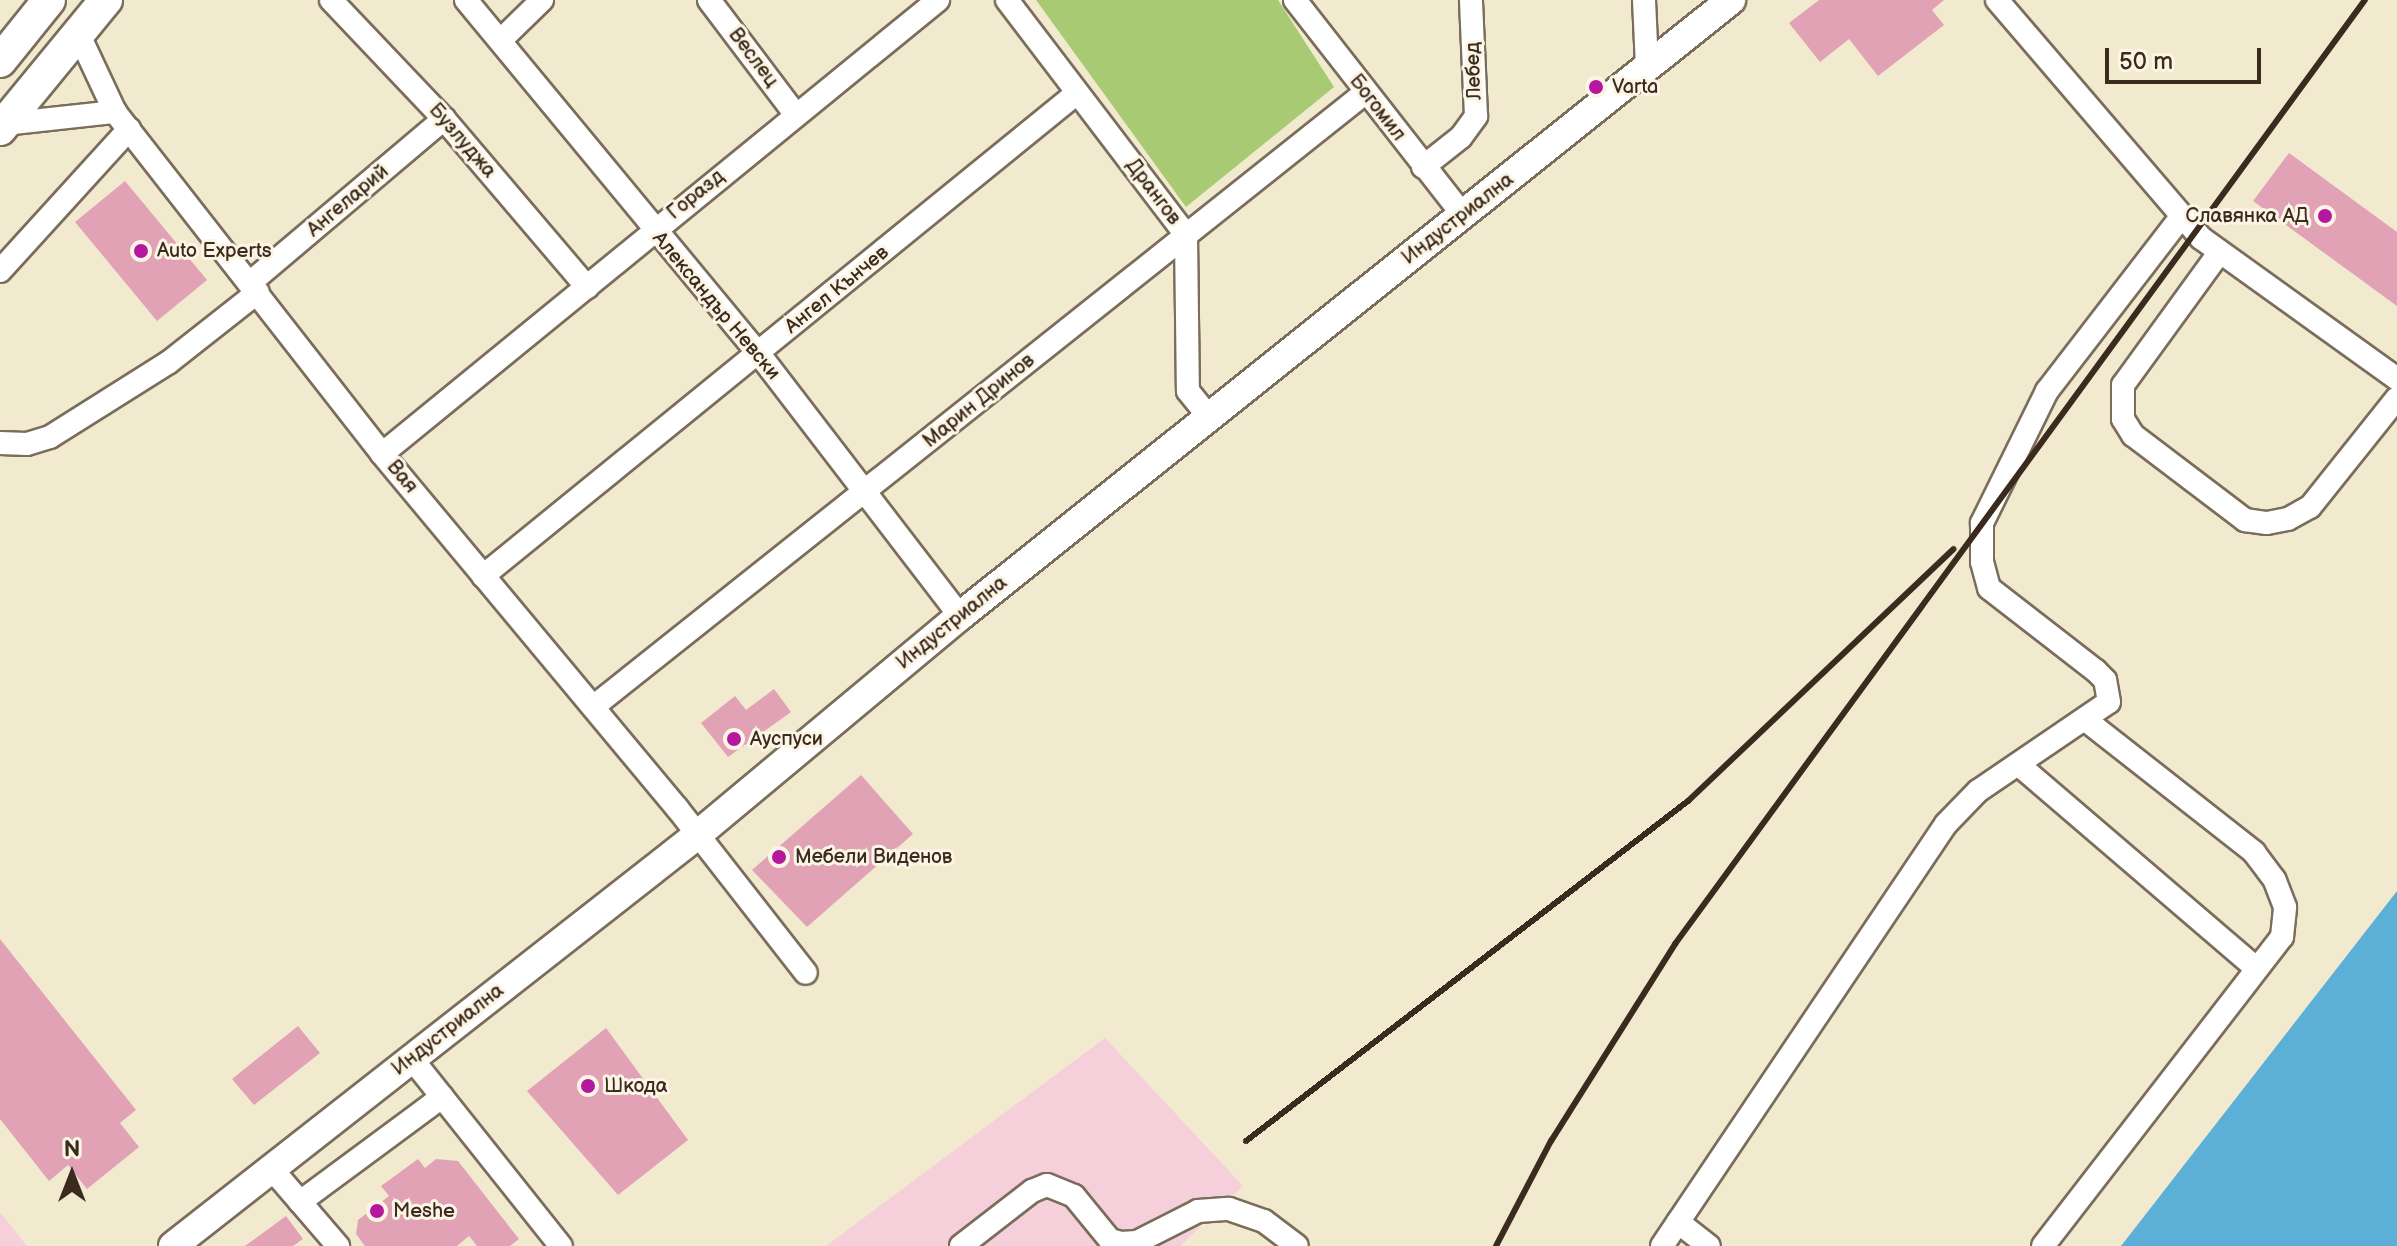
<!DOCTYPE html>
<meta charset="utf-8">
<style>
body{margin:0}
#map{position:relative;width:2397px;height:1246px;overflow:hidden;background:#f2eacf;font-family:"Balsamiq Sans",sans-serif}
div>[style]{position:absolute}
.built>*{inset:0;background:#f5cfd9}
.green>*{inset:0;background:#a8ca73}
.water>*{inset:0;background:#5cafd7}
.building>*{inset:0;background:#e1a2b6}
.roads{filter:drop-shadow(2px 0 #7b6d5c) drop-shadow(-2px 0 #7b6d5c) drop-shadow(0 2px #7b6d5c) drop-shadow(0 -2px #7b6d5c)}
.minor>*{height:22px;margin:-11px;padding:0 11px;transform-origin:11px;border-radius:11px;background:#fff}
.major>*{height:28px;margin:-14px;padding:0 14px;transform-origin:14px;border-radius:14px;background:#fff}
.highway>*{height:32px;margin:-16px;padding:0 16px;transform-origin:16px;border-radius:16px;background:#fff}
.rail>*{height:6px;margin:-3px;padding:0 3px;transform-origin:3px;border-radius:3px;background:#3b2a1e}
.dots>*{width:22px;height:22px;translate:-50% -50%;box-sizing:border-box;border:4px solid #fcf5e5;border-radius:50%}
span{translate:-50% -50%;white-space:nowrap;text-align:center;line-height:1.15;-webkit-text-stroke:6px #fcf5e5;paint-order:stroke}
.street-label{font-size:20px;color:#3b2a1e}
.poi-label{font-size:20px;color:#3b2a1e}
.left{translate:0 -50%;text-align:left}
.right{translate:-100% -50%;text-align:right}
.north{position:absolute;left:32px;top:1134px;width:80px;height:80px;-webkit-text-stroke:6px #fcf5e5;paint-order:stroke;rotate:0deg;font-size:22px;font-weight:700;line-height:32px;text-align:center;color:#3b2a1e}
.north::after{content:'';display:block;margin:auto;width:28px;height:36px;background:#3b2a1e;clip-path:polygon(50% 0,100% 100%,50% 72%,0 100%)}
.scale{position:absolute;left:2105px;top:48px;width:156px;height:36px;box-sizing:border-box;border:4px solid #3b2a1e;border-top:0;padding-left:10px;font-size:24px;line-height:28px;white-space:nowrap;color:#3b2a1e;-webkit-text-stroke:6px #fcf5e5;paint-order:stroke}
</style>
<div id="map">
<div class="built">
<div style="clip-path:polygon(1105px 1038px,1243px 1186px,1180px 1246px,826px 1246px)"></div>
<div style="clip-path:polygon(0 1212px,27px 1246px,0 1246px)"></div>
</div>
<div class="green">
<div style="clip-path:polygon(1036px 0,1278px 0,1334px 87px,1186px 207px)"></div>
</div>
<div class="water">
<div style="clip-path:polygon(2397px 891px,2397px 1246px,2121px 1246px)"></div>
</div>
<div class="building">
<div style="clip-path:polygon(1819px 0,1944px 0,1932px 10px,1944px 25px,1878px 76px,1849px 39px,1820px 62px,1789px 23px)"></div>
<div style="clip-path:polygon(2289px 153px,2397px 232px,2397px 306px,2253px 201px)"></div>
<div style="clip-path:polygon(125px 181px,207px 280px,157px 321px,75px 222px)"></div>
<div style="clip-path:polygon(774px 689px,791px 712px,728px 757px,701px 723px,735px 696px,746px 710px)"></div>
<div style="clip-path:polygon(861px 775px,913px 834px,807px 927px,752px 870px)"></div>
<div style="clip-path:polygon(0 939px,136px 1110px,120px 1123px,139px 1147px,87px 1189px,68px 1165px,49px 1181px,0 1119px)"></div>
<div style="clip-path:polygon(298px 1026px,320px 1053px,254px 1105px,232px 1079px)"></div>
<div style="clip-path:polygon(606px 1028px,688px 1140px,618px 1195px,527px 1091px)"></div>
<div style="clip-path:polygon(418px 1159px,425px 1168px,436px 1159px,458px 1161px,519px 1239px,510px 1246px,477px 1246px,469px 1236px,457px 1246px,365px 1246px,356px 1234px,358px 1220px,389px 1196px,381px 1186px)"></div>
<div style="clip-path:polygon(286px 1216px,303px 1239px,293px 1246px,245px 1246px)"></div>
</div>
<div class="roads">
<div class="minor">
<div style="left:331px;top:0;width:164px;rotate:46.5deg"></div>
<div style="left:444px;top:119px;width:221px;rotate:49.6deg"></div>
<div style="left:466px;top:0;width:460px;rotate:50.4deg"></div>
<div style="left:759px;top:354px;width:330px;rotate:52.5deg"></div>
<div style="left:709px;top:0;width:144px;rotate:52.9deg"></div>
<div style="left:1007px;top:0;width:295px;rotate:52.7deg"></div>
<div style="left:1186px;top:235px;width:156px;rotate:89.3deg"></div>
<div style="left:1188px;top:391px;width:32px;rotate:51deg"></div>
<div style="left:1295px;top:0;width:273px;rotate:52deg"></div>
<div style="left:1644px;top:0;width:67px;rotate:87.4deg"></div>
<div style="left:1997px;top:0;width:313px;rotate:49.4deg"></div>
<div style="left:2201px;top:238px;width:241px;rotate:35.7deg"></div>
<div style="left:78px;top:33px;width:87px;rotate:64.9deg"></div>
<div style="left:115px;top:112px;width:434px;rotate:52deg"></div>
<div style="left:382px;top:454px;width:461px;rotate:50.2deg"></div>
<div style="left:677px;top:808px;width:209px;rotate:52deg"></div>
<div style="left:502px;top:39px;width:56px;rotate:-44.3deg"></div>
<div style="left:4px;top:124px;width:112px;rotate:-6.2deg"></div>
<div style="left:1423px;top:167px;width:48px;rotate:-38.3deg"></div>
<div style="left:1461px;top:137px;width:26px;rotate:-54deg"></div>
<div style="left:1476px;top:116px;width:116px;rotate:-92.5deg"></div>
<div style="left:2219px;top:253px;width:163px;rotate:126deg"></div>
<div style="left:2123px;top:385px;width:34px;rotate:90deg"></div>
<div style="left:2123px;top:419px;width:19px;rotate:58deg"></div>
<div style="left:2133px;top:435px;width:141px;rotate:37.2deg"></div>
<div style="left:2245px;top:520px;width:22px;rotate:8deg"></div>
<div style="left:2267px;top:523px;width:21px;rotate:-11deg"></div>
<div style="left:2288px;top:519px;width:25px;rotate:-29deg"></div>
<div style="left:2310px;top:507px;width:139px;rotate:-51.4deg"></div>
<div style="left:0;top:271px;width:192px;rotate:-47.7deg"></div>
<div style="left:251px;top:282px;width:253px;rotate:-40.2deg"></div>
<div style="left:0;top:443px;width:27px;rotate:2deg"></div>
<div style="left:27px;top:444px;width:24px;rotate:-17deg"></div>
<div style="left:50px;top:437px;width:141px;rotate:-32.2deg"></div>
<div style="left:169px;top:362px;width:113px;rotate:-38.2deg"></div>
<div style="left:382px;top:454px;width:718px;rotate:-39.23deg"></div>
<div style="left:483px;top:576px;width:766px;rotate:-39.12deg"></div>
<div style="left:593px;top:707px;width:986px;rotate:-38.5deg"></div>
<div style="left:2019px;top:765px;width:313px;rotate:40.6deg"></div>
<div style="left:412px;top:1059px;width:239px;rotate:51.5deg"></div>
<div style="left:271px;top:1168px;width:103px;rotate:49.3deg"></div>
<div style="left:300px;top:1202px;width:177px;rotate:-36.5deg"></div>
<div style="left:1678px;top:1222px;width:39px;rotate:38deg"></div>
<div style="left:961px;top:1246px;width:90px;rotate:-37.8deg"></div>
<div style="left:1032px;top:1191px;width:16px;rotate:-22deg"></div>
<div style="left:1047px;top:1185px;width:29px;rotate:22deg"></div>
<div style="left:1074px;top:1196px;width:57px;rotate:50.7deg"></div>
<div style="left:1110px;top:1240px;width:11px;rotate:15deg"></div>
<div style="left:1121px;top:1243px;width:16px;rotate:-4deg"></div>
<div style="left:1137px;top:1242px;width:68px;rotate:-26.9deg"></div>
<div style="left:1198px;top:1211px;width:31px;rotate:-4deg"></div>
<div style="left:1229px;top:1209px;width:37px;rotate:19deg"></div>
<div style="left:1264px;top:1221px;width:41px;rotate:37.1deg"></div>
<div style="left:1662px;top:1246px;width:509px;rotate:-56.06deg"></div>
<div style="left:1946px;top:824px;width:46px;rotate:-45.9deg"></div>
<div style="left:1978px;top:791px;width:158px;rotate:-34.2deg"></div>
<div style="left:2109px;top:702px;width:22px;rotate:-100deg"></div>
<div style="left:2105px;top:680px;width:13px;rotate:-135deg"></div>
<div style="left:2096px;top:671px;width:135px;rotate:-142.2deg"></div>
<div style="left:1989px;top:588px;width:27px;rotate:-105deg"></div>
<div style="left:1982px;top:562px;width:39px;rotate:-90deg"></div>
<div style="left:1982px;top:523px;width:147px;rotate:-63.8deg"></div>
<div style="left:2047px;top:391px;width:221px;rotate:-52.4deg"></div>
<div style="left:2043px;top:1246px;width:391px;rotate:-52.3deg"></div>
<div style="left:2282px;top:937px;width:30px;rotate:-84deg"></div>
<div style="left:2285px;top:907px;width:30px;rotate:-111deg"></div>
<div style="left:2274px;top:879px;width:34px;rotate:-127deg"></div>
<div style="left:2254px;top:852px;width:212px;rotate:-141.9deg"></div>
</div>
<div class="major">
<div style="left:173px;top:1246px;width:665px;rotate:-38.09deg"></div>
<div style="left:696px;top:836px;width:344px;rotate:-39.8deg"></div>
<div style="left:960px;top:616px;width:987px;rotate:-38.62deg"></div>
</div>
<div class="highway">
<div style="left:0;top:61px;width:78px;rotate:-51.2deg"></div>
<div style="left:0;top:129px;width:167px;rotate:-50.6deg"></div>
</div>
</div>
<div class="rail">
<div style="left:1246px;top:1141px;width:558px;rotate:-37.57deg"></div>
<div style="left:1688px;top:801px;width:366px;rotate:-43.5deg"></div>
<div style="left:1496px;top:1246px;width:119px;rotate:-62.4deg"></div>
<div style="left:1551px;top:1141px;width:233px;rotate:-57.8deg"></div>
<div style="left:1675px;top:944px;width:1169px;rotate:-53.84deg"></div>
</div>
<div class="dots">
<div style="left:1596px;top:87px;background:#b5179e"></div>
<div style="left:2325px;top:216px;background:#b5179e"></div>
<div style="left:141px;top:251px;background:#b5179e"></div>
<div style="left:734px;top:739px;background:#b5179e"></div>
<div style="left:779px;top:857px;background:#b5179e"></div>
<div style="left:588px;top:1086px;background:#b5179e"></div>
<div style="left:377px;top:1211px;background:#b5179e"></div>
</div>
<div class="street-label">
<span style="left:753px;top:58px;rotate:53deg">Веслец</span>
<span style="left:1474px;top:71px;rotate:-92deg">Лебед</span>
<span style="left:1377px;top:108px;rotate:52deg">Богомил</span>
<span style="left:462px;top:141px;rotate:49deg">Бузлуджа</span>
<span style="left:1153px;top:192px;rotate:53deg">Дрангов</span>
<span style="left:696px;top:195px;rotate:-39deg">Горазд</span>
<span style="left:348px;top:201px;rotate:-40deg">Ангеларий</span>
<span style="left:1458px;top:219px;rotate:-38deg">Индустриална</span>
<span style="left:837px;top:290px;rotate:-39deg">Ангел Кънчев</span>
<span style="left:716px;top:306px;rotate:50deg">Александър Невски</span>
<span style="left:979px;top:401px;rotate:-39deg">Марин Дринов</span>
<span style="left:402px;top:477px;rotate:50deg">Вая</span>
<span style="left:952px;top:623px;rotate:-39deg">Индустриална</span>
<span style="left:448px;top:1030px;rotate:-38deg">Индустриална</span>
</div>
<div class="poi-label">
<span class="left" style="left:1612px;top:87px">Varta</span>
<span class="right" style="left:2309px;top:216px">Славянка АД</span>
<span class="left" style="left:157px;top:251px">Auto Experts</span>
<span class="left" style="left:750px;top:739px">Ауспуси</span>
<span class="left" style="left:795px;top:857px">Мебели Виденов</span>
<span class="left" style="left:604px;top:1086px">Шкода</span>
<span class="left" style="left:393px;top:1211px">Meshe</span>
</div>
<div class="north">N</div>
<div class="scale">50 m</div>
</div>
